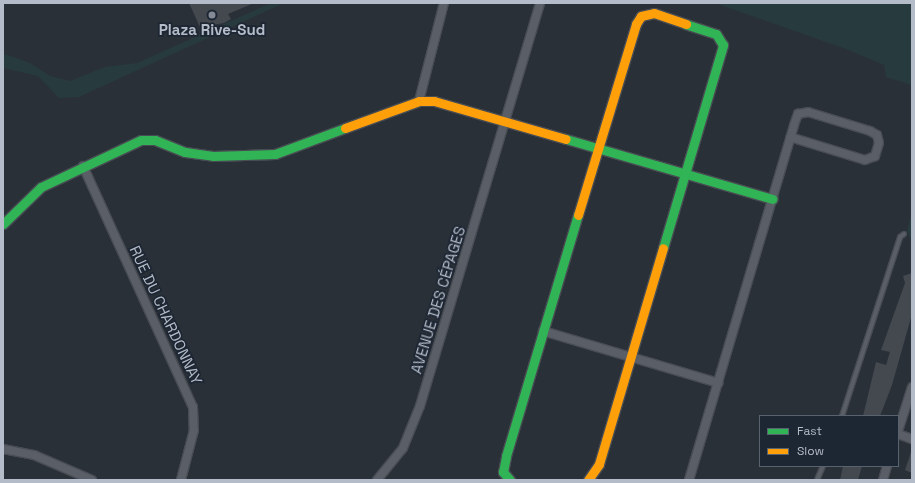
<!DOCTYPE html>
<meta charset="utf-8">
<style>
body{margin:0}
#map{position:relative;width:915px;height:483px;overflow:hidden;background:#2a3038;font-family:"Space Grotesk",sans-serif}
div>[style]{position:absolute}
.green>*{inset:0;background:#273a3e}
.building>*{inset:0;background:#444950}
.roads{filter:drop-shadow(1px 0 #484c53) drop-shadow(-1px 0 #484c53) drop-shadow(0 1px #484c53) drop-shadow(0 -1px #484c53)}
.lane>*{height:4px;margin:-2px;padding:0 2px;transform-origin:2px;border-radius:2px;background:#5a5e66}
.street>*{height:8px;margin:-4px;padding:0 4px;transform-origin:4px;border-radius:4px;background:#5a5e66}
.fast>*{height:9px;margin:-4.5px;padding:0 4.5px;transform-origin:4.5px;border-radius:4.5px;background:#30b455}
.slow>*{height:9px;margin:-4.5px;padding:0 4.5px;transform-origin:4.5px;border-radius:4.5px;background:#ff9f0a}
.dots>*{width:11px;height:11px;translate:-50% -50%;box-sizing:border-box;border:2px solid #1d2633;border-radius:50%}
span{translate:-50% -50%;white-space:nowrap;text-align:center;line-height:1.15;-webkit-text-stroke:3.5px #1d2633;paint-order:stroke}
.poi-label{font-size:15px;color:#b4bcc9;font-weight:700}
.street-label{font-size:15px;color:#b4bcc9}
.frame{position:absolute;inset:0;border:4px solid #b4bcc9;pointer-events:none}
.legend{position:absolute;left:759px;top:415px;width:140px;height:52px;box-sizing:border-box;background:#1d2633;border:1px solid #59626f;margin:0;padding:5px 7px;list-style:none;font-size:12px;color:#b4bcc9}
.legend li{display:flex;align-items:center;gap:8px;height:20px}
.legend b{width:20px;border:1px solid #59626f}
</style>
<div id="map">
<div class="green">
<div style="clip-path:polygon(271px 3px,284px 3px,79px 97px,59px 98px,38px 76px,3px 68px,3px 54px,8px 55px,30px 63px,50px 76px,70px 81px,105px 67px,137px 63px)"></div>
<div style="clip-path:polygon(715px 3px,912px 3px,912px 85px,886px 77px,884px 65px,846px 49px)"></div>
<div style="clip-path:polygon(912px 210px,912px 241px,907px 231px)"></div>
</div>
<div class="building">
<div style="clip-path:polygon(189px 3px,254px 3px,228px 14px,231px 19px,224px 23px,200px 27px)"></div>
<div style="clip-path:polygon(912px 273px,912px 314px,892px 385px,880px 416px,863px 416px,876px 362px,886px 365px,890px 352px,881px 350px,905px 283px,903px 276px)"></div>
<div style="clip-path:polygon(911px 452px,912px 453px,912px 473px,905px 470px)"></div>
<div style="clip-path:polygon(843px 466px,862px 466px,858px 480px,840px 480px)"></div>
</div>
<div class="roads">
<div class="lane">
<div style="left:842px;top:416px;width:188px;rotate:-72deg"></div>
<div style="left:900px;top:237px;width:5px;rotate:-37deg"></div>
<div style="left:817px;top:480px;width:15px;rotate:-67deg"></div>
</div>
<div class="street">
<div style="left:419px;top:101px;width:101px;rotate:-75.7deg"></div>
<div style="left:83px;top:166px;width:265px;rotate:65.5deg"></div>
<div style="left:193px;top:407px;width:23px;rotate:88deg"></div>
<div style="left:194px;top:430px;width:52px;rotate:104.6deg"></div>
<div style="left:543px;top:331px;width:183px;rotate:16.5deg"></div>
<div style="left:898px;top:431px;width:46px;rotate:-72.3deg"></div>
<div style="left:898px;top:434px;width:15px;rotate:20deg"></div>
<div style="left:3px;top:449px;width:32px;rotate:11deg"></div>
<div style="left:34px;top:455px;width:63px;rotate:23.3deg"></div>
<div style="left:377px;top:480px;width:41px;rotate:-50.9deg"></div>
<div style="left:403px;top:448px;width:45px;rotate:-68deg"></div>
<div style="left:420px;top:406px;width:420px;rotate:-73.4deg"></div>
<div style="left:689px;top:480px;width:370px;rotate:-73.5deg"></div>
<div style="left:794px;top:125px;width:12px;rotate:-70deg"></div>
<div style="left:798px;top:114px;width:10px;rotate:-11deg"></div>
<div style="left:808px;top:112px;width:65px;rotate:17deg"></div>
<div style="left:870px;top:131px;width:8px;rotate:30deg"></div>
<div style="left:877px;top:135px;width:8px;rotate:76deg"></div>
<div style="left:879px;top:143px;width:14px;rotate:107deg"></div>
<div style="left:875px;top:156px;width:11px;rotate:158deg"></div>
<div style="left:865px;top:160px;width:78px;rotate:-163deg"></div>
<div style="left:883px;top:480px;width:15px;rotate:-74deg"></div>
</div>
<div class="fast">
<div style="left:566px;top:139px;width:215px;rotate:16.2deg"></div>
<div style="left:3px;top:224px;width:53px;rotate:-44.2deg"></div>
<div style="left:41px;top:187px;width:110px;rotate:-25.2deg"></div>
<div style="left:141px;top:140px;width:14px"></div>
<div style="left:155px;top:140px;width:32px;rotate:22deg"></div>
<div style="left:185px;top:152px;width:28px;rotate:8deg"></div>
<div style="left:213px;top:156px;width:62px;rotate:-1.8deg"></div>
<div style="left:275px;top:154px;width:75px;rotate:-20.4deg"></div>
<div style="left:663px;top:248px;width:212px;rotate:-73.5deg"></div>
<div style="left:723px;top:45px;width:13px;rotate:-122deg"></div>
<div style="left:716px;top:34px;width:32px;rotate:-162deg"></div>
<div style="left:510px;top:480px;width:11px;rotate:-131deg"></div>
<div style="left:503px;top:472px;width:16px;rotate:-79deg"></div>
<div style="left:506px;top:456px;width:252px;rotate:-73.4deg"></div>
</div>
<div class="slow">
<div style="left:345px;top:128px;width:79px;rotate:-20deg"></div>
<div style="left:419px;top:101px;width:15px"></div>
<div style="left:434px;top:101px;width:137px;rotate:16.1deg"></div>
<div style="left:578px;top:215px;width:200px;rotate:-73.1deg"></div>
<div style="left:636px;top:24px;width:9px;rotate:-58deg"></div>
<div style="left:641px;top:16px;width:13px;rotate:-13deg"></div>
<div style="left:654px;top:13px;width:34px;rotate:19deg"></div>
<div style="left:588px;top:480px;width:19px;rotate:-55deg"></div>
<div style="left:599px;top:464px;width:225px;rotate:-73.5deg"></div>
</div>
</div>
<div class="dots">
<div style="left:212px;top:15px;background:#848b96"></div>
</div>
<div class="poi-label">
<span style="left:212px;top:30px">Plaza Rive-Sud</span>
</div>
<div class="street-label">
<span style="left:438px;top:300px;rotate:-73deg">AVENUE DES CÉPAGES</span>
<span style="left:166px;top:315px;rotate:65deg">RUE DU CHARDONNAY</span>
</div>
<div class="frame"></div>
<ul class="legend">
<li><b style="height:5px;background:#30b455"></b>Fast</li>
<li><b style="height:5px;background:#ff9f0a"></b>Slow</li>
</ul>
</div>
